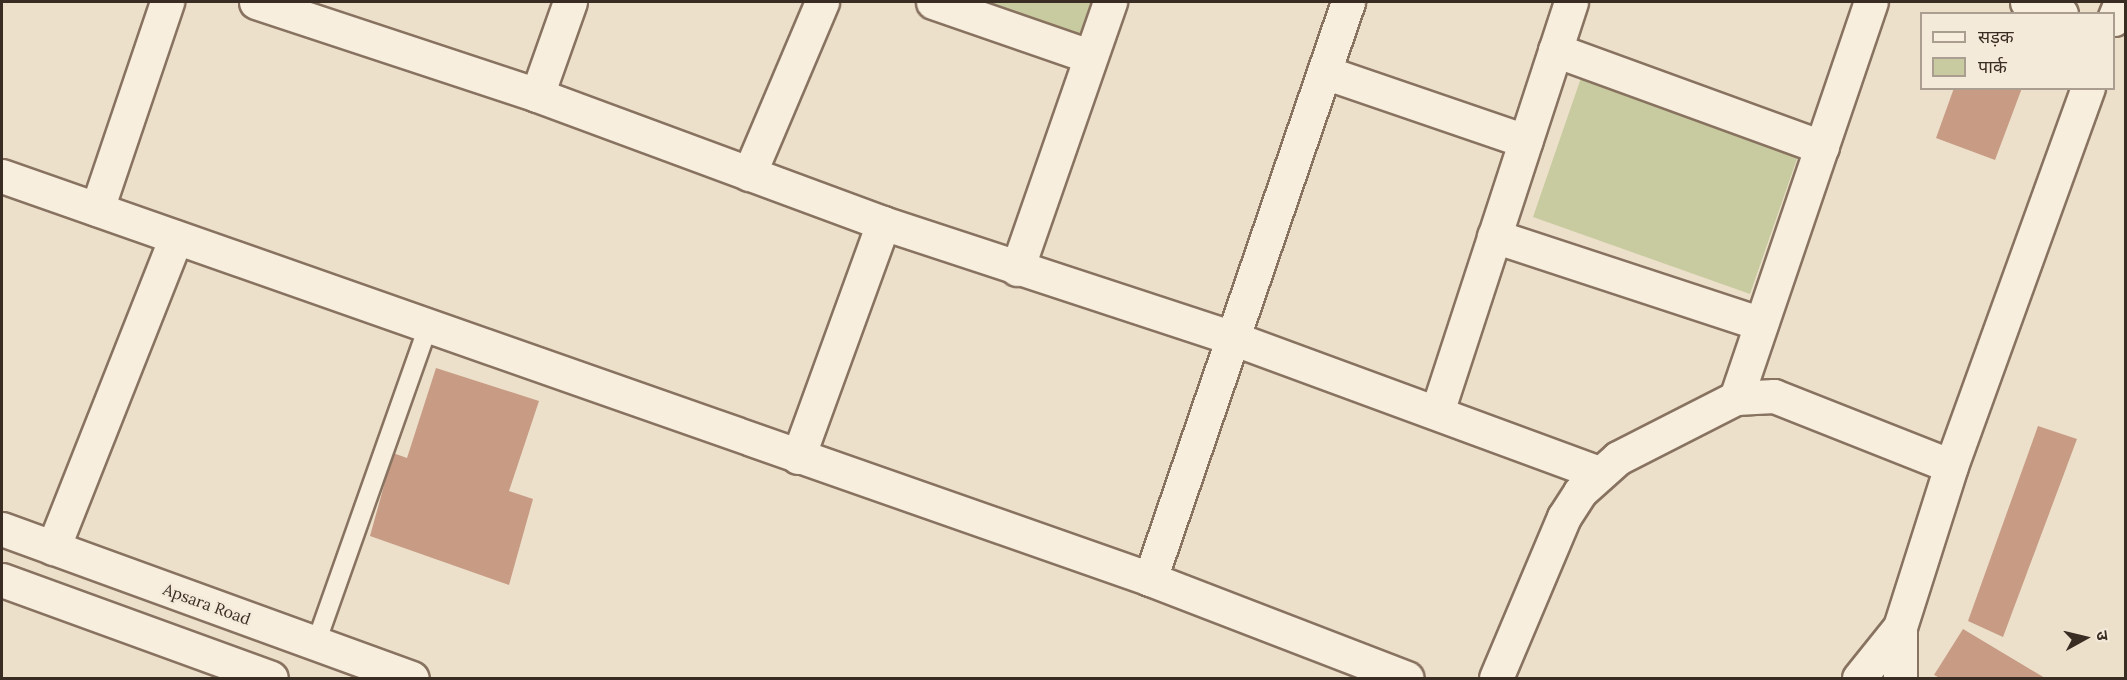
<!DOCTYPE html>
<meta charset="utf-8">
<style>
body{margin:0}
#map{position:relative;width:2127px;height:680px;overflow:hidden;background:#ece0cb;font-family:Lora,"Noto Sans Devanagari",serif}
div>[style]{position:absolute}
.green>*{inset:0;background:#c8ca9f}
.building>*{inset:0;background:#c79b84}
.roads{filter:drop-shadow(2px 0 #887260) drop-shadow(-2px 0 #887260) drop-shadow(0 2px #887260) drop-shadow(0 -2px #887260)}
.lane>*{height:18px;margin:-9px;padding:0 9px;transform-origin:9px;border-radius:9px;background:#f7eede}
.street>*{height:33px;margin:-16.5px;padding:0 16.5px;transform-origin:16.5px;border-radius:16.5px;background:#f7eede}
.secondary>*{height:33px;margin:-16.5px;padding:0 16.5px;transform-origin:16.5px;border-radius:16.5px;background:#f7eede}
span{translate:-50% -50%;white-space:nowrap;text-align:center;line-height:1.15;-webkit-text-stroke:4.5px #f4eada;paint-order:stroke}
.street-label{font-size:16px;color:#392c22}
.frame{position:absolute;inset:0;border:3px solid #392c22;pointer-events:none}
.legend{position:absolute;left:1920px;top:12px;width:195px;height:78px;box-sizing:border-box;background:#f4eada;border:2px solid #a99e90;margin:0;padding:8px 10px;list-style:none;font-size:18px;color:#392c22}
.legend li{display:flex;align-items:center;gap:12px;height:30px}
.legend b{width:30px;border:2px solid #a99e90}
.north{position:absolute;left:2055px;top:608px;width:60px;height:60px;-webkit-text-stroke:4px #f4eada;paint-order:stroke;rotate:82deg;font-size:16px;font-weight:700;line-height:24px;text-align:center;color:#392c22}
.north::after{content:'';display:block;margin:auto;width:21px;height:27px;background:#392c22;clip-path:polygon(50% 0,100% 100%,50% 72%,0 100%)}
</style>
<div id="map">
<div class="green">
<div style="clip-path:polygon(963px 2px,1096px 2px,1082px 43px)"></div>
<div style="clip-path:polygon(1582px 75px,1799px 153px,1750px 294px,1533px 217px)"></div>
</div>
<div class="building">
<div style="clip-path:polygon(1954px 88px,2022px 88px,1995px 160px,1936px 138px)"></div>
<div style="clip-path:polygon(436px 368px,539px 401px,509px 491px,533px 499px,509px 585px,370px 536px,393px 453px,407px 458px)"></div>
<div style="clip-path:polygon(2038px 426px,2077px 439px,2003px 637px,1968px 621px)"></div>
<div style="clip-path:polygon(1963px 629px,2045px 678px,1940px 678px,1934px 675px)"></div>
</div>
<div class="roads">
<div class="lane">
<div style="left:316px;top:643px;width:335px;rotate:-70.5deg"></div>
</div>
<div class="street">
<div style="left:256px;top:2px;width:296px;rotate:18.3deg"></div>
<div style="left:537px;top:95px;width:99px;rotate:-70.5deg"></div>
<div style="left:933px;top:2px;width:165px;rotate:19.1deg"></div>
<div style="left:1555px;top:50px;width:284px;rotate:20deg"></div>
<div style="left:1324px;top:72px;width:213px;rotate:18.9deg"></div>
<div style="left:537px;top:95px;width:369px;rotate:20.3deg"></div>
<div style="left:883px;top:223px;width:367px;rotate:18.2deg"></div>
<div style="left:1232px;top:338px;width:391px;rotate:20.2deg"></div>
<div style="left:749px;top:174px;width:187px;rotate:-67deg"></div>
<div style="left:2px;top:176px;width:1217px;rotate:19.34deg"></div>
<div style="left:1150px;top:579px;width:275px;rotate:21.1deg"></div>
<div style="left:97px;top:209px;width:219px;rotate:-71.3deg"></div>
<div style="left:1494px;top:236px;width:281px;rotate:18.2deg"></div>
<div style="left:1017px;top:269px;width:283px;rotate:-70.8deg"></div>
<div style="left:1736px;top:398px;width:418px;rotate:-71.2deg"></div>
<div style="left:1437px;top:412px;width:431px;rotate:-71.9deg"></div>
<div style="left:798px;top:457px;width:249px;rotate:-70deg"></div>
<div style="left:53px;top:548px;width:334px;rotate:-68.4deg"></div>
<div style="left:1150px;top:579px;width:610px;rotate:-71.06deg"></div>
<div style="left:1496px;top:678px;width:175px;rotate:-67.1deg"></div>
<div style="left:1564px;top:517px;width:30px;rotate:-57deg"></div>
<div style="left:1580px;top:492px;width:51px;rotate:-41.8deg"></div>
<div style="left:1618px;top:458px;width:132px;rotate:-27deg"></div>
<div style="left:1736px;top:398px;width:38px;rotate:-3deg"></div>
<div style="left:1774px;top:396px;width:190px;rotate:21.6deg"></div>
</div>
<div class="secondary">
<div style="left:2027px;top:2px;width:36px;rotate:19deg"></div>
<div style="left:2114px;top:19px;width:18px;rotate:-68deg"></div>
<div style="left:2px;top:529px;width:436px;rotate:20deg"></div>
<div style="left:2px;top:580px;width:286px;rotate:20deg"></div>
<div style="left:1859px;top:678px;width:65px;rotate:-51.2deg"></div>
<div style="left:1900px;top:678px;width:51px;rotate:-90deg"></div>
<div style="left:1900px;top:627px;width:169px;rotate:-72.4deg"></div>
<div style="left:1951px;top:466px;width:402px;rotate:-70.1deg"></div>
</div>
</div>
<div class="street-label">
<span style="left:207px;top:604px;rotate:20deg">Apsara Road</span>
</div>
<div class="frame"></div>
<ul class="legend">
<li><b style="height:8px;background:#f7eede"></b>सड़क</li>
<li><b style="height:16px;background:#c8ca9f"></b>पार्क</li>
</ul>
<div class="north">उ</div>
</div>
